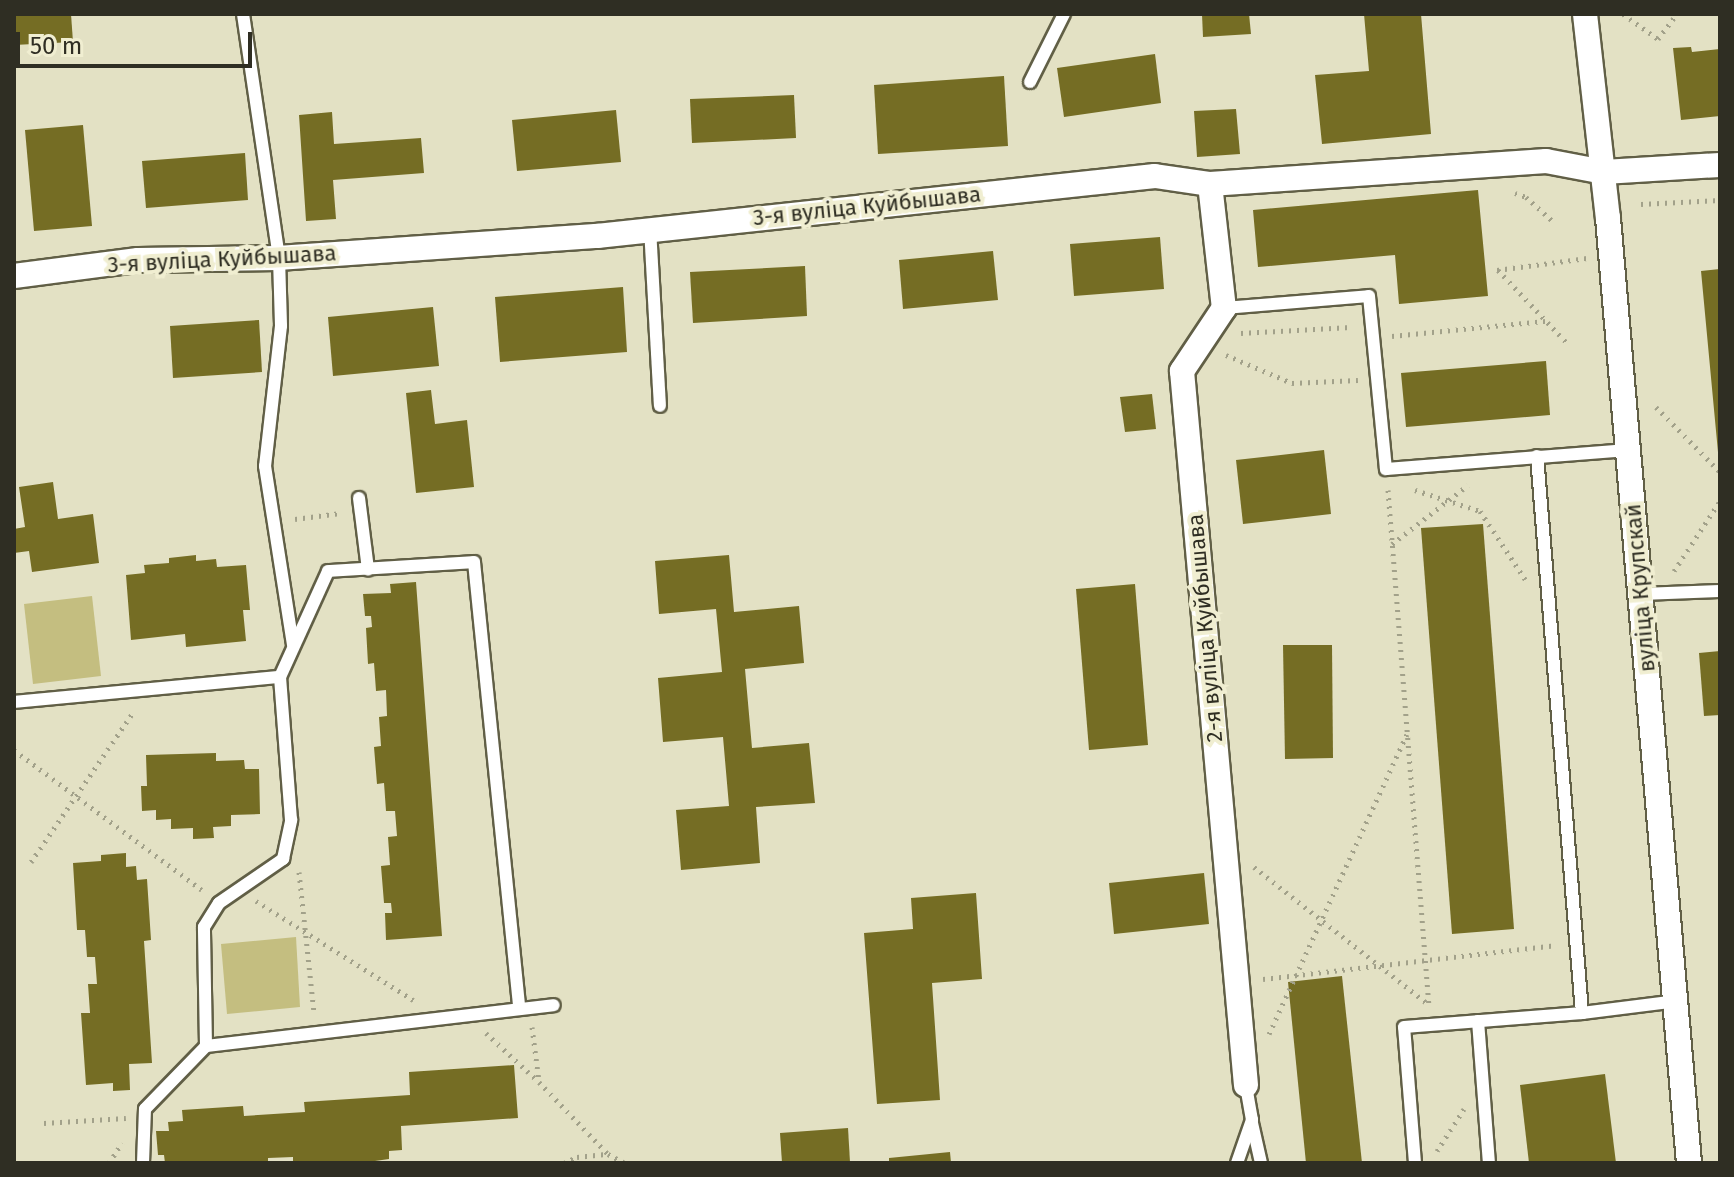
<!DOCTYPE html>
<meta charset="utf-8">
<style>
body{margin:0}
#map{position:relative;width:1734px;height:1177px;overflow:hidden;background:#e3e1c4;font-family:"Fira Sans",sans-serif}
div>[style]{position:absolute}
.green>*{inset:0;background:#c4be80}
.building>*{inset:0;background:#756d24}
.path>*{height:5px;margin-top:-2.5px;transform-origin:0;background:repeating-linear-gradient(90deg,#a2a18a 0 2px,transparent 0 8px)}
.roads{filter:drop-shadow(2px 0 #615f46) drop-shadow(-2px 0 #615f46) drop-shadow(0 2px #615f46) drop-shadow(0 -2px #615f46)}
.service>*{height:12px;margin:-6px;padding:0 6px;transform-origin:6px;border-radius:6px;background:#fff}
.minor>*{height:24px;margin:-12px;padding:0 12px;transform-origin:12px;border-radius:12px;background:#fff}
span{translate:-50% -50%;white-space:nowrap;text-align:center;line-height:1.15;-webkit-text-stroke:8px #f0eed1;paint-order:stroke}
.street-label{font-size:22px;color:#2f2e23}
.frame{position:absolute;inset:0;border:16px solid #2f2e23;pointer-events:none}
.scale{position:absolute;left:16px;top:32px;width:236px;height:36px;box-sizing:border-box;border:4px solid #2f2e23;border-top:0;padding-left:10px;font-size:24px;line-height:28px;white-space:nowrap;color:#2f2e23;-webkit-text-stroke:6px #f0eed1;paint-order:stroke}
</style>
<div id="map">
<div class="green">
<div style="clip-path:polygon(92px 596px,101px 676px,33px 684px,24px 604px)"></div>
<div style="clip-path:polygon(296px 937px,300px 1007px,227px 1014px,221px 944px)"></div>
</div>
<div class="building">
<div style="clip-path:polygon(14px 14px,71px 14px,73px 42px,14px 45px)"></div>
<div style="clip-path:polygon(1202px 14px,1249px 14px,1251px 34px,1203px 37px)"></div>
<div style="clip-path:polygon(1364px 14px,1421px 14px,1431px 134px,1322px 144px,1315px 75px,1369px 71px)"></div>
<div style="clip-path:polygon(1691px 47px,1692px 52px,1720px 49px,1720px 116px,1681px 120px,1673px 48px)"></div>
<div style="clip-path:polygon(1155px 54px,1161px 103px,1064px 117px,1057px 68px)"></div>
<div style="clip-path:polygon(1004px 76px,1008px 146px,878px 154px,874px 85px)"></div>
<div style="clip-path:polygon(794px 95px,796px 138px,692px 143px,690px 99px)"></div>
<div style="clip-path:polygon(1236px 109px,1240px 154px,1197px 157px,1194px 111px)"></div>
<div style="clip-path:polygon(616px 110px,621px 162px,517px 171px,512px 120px)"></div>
<div style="clip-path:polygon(332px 112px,334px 144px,421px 138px,424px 173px,333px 180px,336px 219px,306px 221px,299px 115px)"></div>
<div style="clip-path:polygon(83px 125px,92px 226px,34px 231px,25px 130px)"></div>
<div style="clip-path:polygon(245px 153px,248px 200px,146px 208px,142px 161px)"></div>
<div style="clip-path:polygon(1478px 190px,1488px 296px,1399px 304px,1395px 255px,1258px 267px,1253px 210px)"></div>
<div style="clip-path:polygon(1160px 237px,1164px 289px,1074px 296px,1070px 244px)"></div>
<div style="clip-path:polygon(993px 251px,998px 300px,903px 309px,899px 260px)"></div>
<div style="clip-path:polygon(805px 266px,807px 316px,693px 323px,690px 272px)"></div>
<div style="clip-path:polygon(1720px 269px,1720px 451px,1718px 452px,1701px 271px)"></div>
<div style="clip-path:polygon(623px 287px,627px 352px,500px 362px,495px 297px)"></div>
<div style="clip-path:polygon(433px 307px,439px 366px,333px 376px,328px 317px)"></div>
<div style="clip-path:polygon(259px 320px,262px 372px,173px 378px,170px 326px)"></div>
<div style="clip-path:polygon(1546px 361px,1550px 415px,1406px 427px,1401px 373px)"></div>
<div style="clip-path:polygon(431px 390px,435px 424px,467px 420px,474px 487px,416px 493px,406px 393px)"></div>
<div style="clip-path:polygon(1152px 394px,1156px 429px,1125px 432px,1120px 397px)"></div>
<div style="clip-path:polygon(1324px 450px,1331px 514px,1243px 524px,1236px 460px)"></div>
<div style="clip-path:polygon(53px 482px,58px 519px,93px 514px,99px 563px,32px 572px,29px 551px,14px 553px,14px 529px,25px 527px,19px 487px)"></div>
<div style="clip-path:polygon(1483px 524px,1514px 929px,1452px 934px,1421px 528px)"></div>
<div style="clip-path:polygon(196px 555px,196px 561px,216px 559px,217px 567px,246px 565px,250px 610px,243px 610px,246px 641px,186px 647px,185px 634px,131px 640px,126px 575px,145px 573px,144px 565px,169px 563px,169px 558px)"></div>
<div style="clip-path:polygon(729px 555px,734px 612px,799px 606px,804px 663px,745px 669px,752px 748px,809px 743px,815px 803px,756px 807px,760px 863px,681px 870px,676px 810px,729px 806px,723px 737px,663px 742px,658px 678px,722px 672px,716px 609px,659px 614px,655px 561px)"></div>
<div style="clip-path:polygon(416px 582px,442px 936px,386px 940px,385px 913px,392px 913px,391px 903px,384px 903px,381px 866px,390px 865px,388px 837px,397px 836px,395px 811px,386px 811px,384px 783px,377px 784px,374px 747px,381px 746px,379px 717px,387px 716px,386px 690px,376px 691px,374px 663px,368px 664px,366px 628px,372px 627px,371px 616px,365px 616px,363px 594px,391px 593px,390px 584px)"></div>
<div style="clip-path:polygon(1135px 584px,1148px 745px,1089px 750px,1076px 589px)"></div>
<div style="clip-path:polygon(1283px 645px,1332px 645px,1333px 758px,1285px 759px)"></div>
<div style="clip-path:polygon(1720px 651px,1720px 715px,1704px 716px,1699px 653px)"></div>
<div style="clip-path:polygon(216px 753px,216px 761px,244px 760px,245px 769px,259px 769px,260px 814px,231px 815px,231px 826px,213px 827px,214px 838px,193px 839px,193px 828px,171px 829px,171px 819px,156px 820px,156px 810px,142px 811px,141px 786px,147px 786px,146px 755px)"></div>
<div style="clip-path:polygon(126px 853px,126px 867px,136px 866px,137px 880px,147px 879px,151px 940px,144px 941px,152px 1063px,129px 1064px,130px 1090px,113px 1091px,113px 1083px,86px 1085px,81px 1013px,90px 1013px,88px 984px,97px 984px,95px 957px,87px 957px,85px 930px,77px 930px,73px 863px,101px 861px,101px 855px)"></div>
<div style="clip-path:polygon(1204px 873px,1209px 924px,1114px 934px,1109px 883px)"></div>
<div style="clip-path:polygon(976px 893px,982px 979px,932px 983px,940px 1100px,877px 1104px,864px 933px,913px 929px,911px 898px)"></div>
<div style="clip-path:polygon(1342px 976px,1362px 1163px,1306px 1163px,1288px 982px)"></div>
<div style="clip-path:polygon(514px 1065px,518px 1118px,401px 1126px,402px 1150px,389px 1151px,389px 1159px,361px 1163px,293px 1163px,293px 1157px,268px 1158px,268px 1163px,165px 1163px,164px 1155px,158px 1155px,156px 1131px,169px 1131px,168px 1122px,183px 1121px,182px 1110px,243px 1106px,244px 1116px,305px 1112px,304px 1102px,410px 1095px,409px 1072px)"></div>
<div style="clip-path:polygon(1605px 1074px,1616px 1163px,1529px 1163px,1520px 1085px)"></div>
<div style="clip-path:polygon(848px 1128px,850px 1162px,782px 1163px,780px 1133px)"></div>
<div style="clip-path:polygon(950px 1152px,951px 1163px,889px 1163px,889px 1158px)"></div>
</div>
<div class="path">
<div style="left:1623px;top:14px;width:43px;rotate:35.5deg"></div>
<div style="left:1658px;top:39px;width:31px;rotate:-53deg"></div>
<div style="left:1515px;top:193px;width:12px;rotate:20deg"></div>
<div style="left:1526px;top:197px;width:39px;rotate:42deg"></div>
<div style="left:1641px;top:204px;width:79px;rotate:-2.9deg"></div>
<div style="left:1497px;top:270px;width:91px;rotate:-7.6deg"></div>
<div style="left:1498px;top:270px;width:102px;rotate:46.6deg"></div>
<div style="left:1241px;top:333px;width:110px;rotate:-3.1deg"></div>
<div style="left:1392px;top:336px;width:155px;rotate:-5.6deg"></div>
<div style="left:1226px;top:355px;width:72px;rotate:23deg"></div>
<div style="left:1292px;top:383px;width:66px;rotate:-2.6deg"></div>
<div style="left:1656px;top:407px;width:91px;rotate:45.4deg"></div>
<div style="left:1388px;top:490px;width:518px;rotate:85.46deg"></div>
<div style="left:1415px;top:490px;width:68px;rotate:17.9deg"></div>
<div style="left:1480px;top:511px;width:82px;rotate:56.5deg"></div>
<div style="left:295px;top:519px;width:46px;rotate:-7.4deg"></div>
<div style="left:1392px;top:544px;width:96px;rotate:-37.8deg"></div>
<div style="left:1674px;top:571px;width:84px;rotate:-56.7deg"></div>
<div style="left:14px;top:750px;width:234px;rotate:36.7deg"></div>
<div style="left:31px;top:862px;width:183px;rotate:-55.7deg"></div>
<div style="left:1254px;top:867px;width:221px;rotate:38.2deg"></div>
<div style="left:299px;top:872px;width:142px;rotate:83.9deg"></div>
<div style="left:256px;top:901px;width:186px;rotate:32.2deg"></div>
<div style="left:1263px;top:979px;width:294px;rotate:-6.6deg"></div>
<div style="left:532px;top:1027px;width:54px;rotate:82.6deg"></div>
<div style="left:486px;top:1033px;width:72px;rotate:42.8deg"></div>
<div style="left:539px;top:1082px;width:100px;rotate:46.2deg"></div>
<div style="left:1269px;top:1034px;width:330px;rotate:-65.3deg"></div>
<div style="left:44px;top:1123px;width:82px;rotate:-3.5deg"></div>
<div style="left:1437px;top:1151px;width:50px;rotate:-57.3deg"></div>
<div style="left:109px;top:1163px;width:24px;rotate:-57deg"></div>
<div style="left:564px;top:1163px;width:14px;rotate:-25deg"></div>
<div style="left:577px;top:1157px;width:31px;rotate:-6deg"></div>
<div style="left:608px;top:1154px;width:19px;rotate:28deg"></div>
</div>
<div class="roads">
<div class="service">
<div style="left:243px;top:14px;width:247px;rotate:81.6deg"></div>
<div style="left:279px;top:258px;width:68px;rotate:88.3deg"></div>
<div style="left:281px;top:326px;width:141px;rotate:96.5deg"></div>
<div style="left:265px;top:466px;width:181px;rotate:81.1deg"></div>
<div style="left:1030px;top:82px;width:76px;rotate:-63.4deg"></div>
<div style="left:650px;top:228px;width:178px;rotate:86.8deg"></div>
<div style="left:1224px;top:308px;width:145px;rotate:-4.7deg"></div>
<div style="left:1369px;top:296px;width:174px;rotate:84.4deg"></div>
<div style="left:1386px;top:469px;width:243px;rotate:-4.5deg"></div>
<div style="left:1537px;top:456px;width:559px;rotate:85.38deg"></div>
<div style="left:1582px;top:1013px;width:96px;rotate:-7.2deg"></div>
<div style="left:359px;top:498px;width:72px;rotate:82.8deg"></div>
<div style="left:1641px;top:594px;width:79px;rotate:-2.2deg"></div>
<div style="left:14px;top:702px;width:267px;rotate:-5.4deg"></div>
<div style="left:1478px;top:1021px;width:142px;rotate:85.6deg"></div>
<div style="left:206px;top:1046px;width:350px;rotate:-6.7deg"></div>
<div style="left:1252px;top:1123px;width:41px;rotate:77.3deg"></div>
<div style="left:143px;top:1163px;width:54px;rotate:-87.9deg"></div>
<div style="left:145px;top:1109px;width:88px;rotate:-45.9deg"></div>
<div style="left:206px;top:1046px;width:119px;rotate:-91deg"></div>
<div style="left:204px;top:927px;width:28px;rotate:-58deg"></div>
<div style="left:219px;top:903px;width:78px;rotate:-34.5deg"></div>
<div style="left:283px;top:859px;width:40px;rotate:-78deg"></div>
<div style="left:291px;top:820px;width:143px;rotate:-94.4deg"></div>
<div style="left:280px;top:677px;width:116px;rotate:-65.6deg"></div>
<div style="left:328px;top:571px;width:146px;rotate:-3.5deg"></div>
<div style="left:474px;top:562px;width:447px;rotate:84.2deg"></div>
<div style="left:1237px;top:1163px;width:46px;rotate:-70.8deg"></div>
<div style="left:1252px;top:1120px;width:36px;rotate:-100deg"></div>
<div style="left:1415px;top:1163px;width:136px;rotate:-94.6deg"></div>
<div style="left:1404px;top:1027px;width:179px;rotate:-4.5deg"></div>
</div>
<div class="minor">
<div style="left:1585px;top:14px;width:205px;rotate:83.6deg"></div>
<div style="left:1608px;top:218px;width:948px;rotate:85.1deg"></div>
<div style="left:1210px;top:184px;width:125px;rotate:83.6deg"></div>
<div style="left:1224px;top:308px;width:76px;rotate:123.7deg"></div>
<div style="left:1182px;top:371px;width:717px;rotate:84.88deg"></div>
<div style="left:14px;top:276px;width:125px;rotate:-7.4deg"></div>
<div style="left:138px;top:260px;width:141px;rotate:-0.8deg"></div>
<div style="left:279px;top:258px;width:319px;rotate:-4deg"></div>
<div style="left:597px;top:236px;width:561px;rotate:-6.14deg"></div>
<div style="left:1155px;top:176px;width:56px;rotate:8.3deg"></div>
<div style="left:1210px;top:184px;width:337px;rotate:-3.9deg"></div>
<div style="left:1546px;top:161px;width:59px;rotate:10.7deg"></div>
<div style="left:1604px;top:172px;width:116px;rotate:-3.5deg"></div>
</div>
</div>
<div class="street-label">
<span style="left:867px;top:206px;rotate:-6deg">3-я вуліца Куйбышава</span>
<span style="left:222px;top:259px;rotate:-3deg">3-я вуліца Куйбышава</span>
<span style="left:1640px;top:588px;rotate:-95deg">вуліца Крупскай</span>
<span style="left:1205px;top:628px;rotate:-95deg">2-я вуліца Куйбышава</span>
</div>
<div class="frame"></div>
<div class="scale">50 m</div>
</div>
